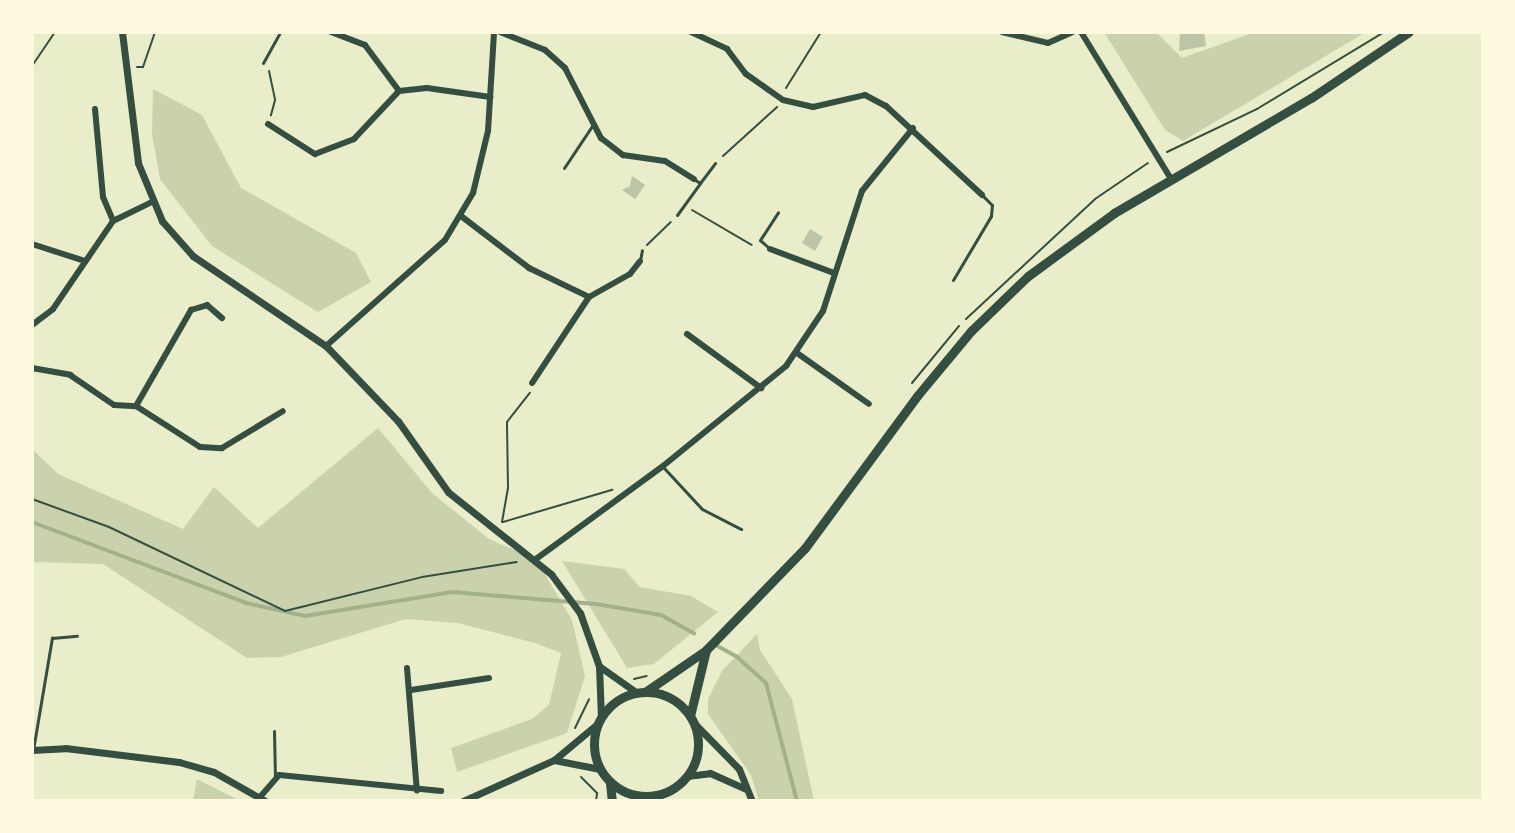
<!DOCTYPE html>
<style>
body{margin:0}
#map{position:relative;width:1515px;height:833px;overflow:hidden;background:#e9edc9;font-family:"PT Sans Narrow",sans-serif}
div>[style]{position:absolute}
.green>*{inset:0;background:#cad2ad}
.stream>*{height:4px;margin:-2px;padding:0 2px;transform-origin:2px;border-radius:2px;background:#a3b18a}
.building>*{inset:0;background:#bcc5a7}
.path>*{height:2px;margin:-1px;padding:0 1px;transform-origin:1px;border-radius:1px;background:#344e41}
.service>*{height:3px;margin:-1.5px;padding:0 1.5px;transform-origin:1.5px;border-radius:1.5px;background:#344e41}
.minor>*{height:6px;margin:-3px;padding:0 3px;transform-origin:3px;border-radius:3px;background:#344e41}
.tertiary>*{height:7px;margin:-3.5px;padding:0 3.5px;transform-origin:3.5px;border-radius:3.5px;background:#344e41}
.primary>*{height:9px;margin:-4.5px;padding:0 4.5px;transform-origin:4.5px;border-radius:4.5px;background:#344e41}
.primary>.ring{margin:-4.5px;padding:0;box-sizing:content-box;background:none;border:9px solid #344e41;border-radius:50%}
span{translate:-50% -50%;white-space:nowrap;text-align:center;line-height:1.15;-webkit-text-stroke:6px #fefae0;paint-order:stroke}
.frame{position:absolute;inset:0;border:34px solid #fefae0;pointer-events:none}
</style>
<div id="map">
<div class="green">
<div style="clip-path:polygon(1104px 32px,1156px 32px,1182px 58px,1255px 32px,1366px 32px,1183px 141px,1165px 130px)"></div>
<div style="clip-path:polygon(153px 89px,202px 115px,241px 188px,356px 253px,371px 282px,318px 312px,212px 246px,160px 179px,152px 134px)"></div>
<div style="clip-path:polygon(378px 428px,432px 493px,489px 539px,536px 559px,572px 620px,585px 676px,567px 733px,457px 772px,451px 748px,532px 719px,549px 705px,561px 653px,535px 643px,458px 623px,406px 619px,281px 657px,247px 658px,103px 564px,32px 562px,32px 449px,58px 474px,183px 529px,214px 487px,258px 528px)"></div>
<div style="clip-path:polygon(562px 561px,624px 569px,640px 587px,691px 596px,718px 612px,654px 664px,627px 668px)"></div>
<div style="clip-path:polygon(757px 634px,760px 650px,792px 699px,814px 801px,759px 801px,751px 775px,708px 714px,708px 699px,722px 671px)"></div>
<div style="clip-path:polygon(197px 779px,240px 801px,193px 801px)"></div>
</div>
<div class="stream">
<div style="left:32px;top:522px;width:229px;rotate:20.7deg"></div>
<div style="left:246px;top:603px;width:60px;rotate:12.4deg"></div>
<div style="left:305px;top:616px;width:149px;rotate:-9.3deg"></div>
<div style="left:452px;top:592px;width:144px;rotate:4.8deg"></div>
<div style="left:596px;top:604px;width:66px;rotate:9.6deg"></div>
<div style="left:661px;top:615px;width:38px;rotate:29deg"></div>
<div style="left:712px;top:643px;width:29px;rotate:29deg"></div>
<div style="left:737px;top:657px;width:39px;rotate:42deg"></div>
<div style="left:766px;top:683px;width:122px;rotate:75.3deg"></div>
</div>
<div class="building">
<div style="clip-path:polygon(1180px 32px,1204px 32px,1206px 46px,1179px 51px)"></div>
<div style="clip-path:polygon(632px 176px,645px 185px,635px 199px,622px 190px,630px 186px)"></div>
<div style="clip-path:polygon(810px 229px,823px 237px,815px 251px,802px 243px)"></div>
</div>
<div class="path">
<div style="left:32px;top:66px;width:41px;rotate:-55.9deg"></div>
<div style="left:137px;top:67px;width:6px"></div>
<div style="left:143px;top:67px;width:37px;rotate:-71deg"></div>
<div style="left:269px;top:71px;width:30px;rotate:78deg"></div>
<div style="left:275px;top:100px;width:16px;rotate:105deg"></div>
<div style="left:786px;top:88px;width:66px;rotate:-58deg"></div>
<div style="left:1167px;top:152px;width:100px;rotate:-25.5deg"></div>
<div style="left:1257px;top:109px;width:149px;rotate:-31.2deg"></div>
<div style="left:723px;top:156px;width:73px;rotate:-42.2deg"></div>
<div style="left:692px;top:210px;width:69px;rotate:30.3deg"></div>
<div style="left:647px;top:245px;width:33px;rotate:-44deg"></div>
<div style="left:966px;top:319px;width:176px;rotate:-42.9deg"></div>
<div style="left:1095px;top:199px;width:64px;rotate:-34.2deg"></div>
<div style="left:912px;top:383px;width:74px;rotate:-50.5deg"></div>
<div style="left:32px;top:499px;width:82px;rotate:20deg"></div>
<div style="left:109px;top:527px;width:195px;rotate:25.5deg"></div>
<div style="left:285px;top:611px;width:141px;rotate:-13.9deg"></div>
<div style="left:422px;top:577px;width:96px;rotate:-9deg"></div>
<div style="left:502px;top:522px;width:35px;rotate:-80deg"></div>
<div style="left:508px;top:488px;width:66px;rotate:-90.9deg"></div>
<div style="left:507px;top:422px;width:37px;rotate:-52deg"></div>
<div style="left:503px;top:522px;width:114px;rotate:-16.4deg"></div>
<div style="left:634px;top:679px;width:13px;rotate:-13deg"></div>
<div style="left:575px;top:728px;width:32px;rotate:-64deg"></div>
<div style="left:581px;top:777px;width:23px;rotate:45deg"></div>
<div style="left:597px;top:793px;width:8px;rotate:97deg"></div>
</div>
<div class="service">
<div style="left:263px;top:63px;width:35px;rotate:-61deg"></div>
<div style="left:564px;top:168px;width:50px;rotate:-56.3deg"></div>
<div style="left:694px;top:179px;width:7px;rotate:34deg"></div>
<div style="left:700px;top:183px;width:25px;rotate:-53deg"></div>
<div style="left:677px;top:215px;width:39px;rotate:-54deg"></div>
<div style="left:770px;top:249px;width:13px;rotate:-138deg"></div>
<div style="left:760px;top:240px;width:33px;rotate:-57deg"></div>
<div style="left:640px;top:261px;width:11px;rotate:-80deg"></div>
<div style="left:953px;top:280px;width:74px;rotate:-59.3deg"></div>
<div style="left:991px;top:216px;width:11px;rotate:-85deg"></div>
<div style="left:992px;top:205px;width:14px;rotate:-135deg"></div>
<div style="left:664px;top:468px;width:56px;rotate:47.2deg"></div>
<div style="left:702px;top:509px;width:44px;rotate:27.1deg"></div>
<div style="left:274px;top:731px;width:46px;rotate:88.8deg"></div>
<div style="left:33px;top:750px;width:114px;rotate:-80.4deg"></div>
<div style="left:52px;top:638px;width:25px;rotate:-5deg"></div>
</div>
<div class="minor">
<div style="left:331px;top:32px;width:36px;rotate:21deg"></div>
<div style="left:365px;top:45px;width:57px;rotate:53.5deg"></div>
<div style="left:399px;top:91px;width:28px;rotate:-6deg"></div>
<div style="left:427px;top:88px;width:64px;rotate:8.1deg"></div>
<div style="left:500px;top:32px;width:48px;rotate:21.8deg"></div>
<div style="left:545px;top:50px;width:27px;rotate:42deg"></div>
<div style="left:565px;top:68px;width:79px;rotate:62.8deg"></div>
<div style="left:601px;top:138px;width:28px;rotate:38deg"></div>
<div style="left:623px;top:155px;width:42px;rotate:8.1deg"></div>
<div style="left:665px;top:161px;width:34px;rotate:32deg"></div>
<div style="left:691px;top:32px;width:40px;rotate:25deg"></div>
<div style="left:727px;top:49px;width:31px;rotate:53deg"></div>
<div style="left:746px;top:74px;width:45px;rotate:35.1deg"></div>
<div style="left:783px;top:100px;width:31px;rotate:13deg"></div>
<div style="left:813px;top:107px;width:53px;rotate:-13deg"></div>
<div style="left:865px;top:95px;width:24px;rotate:28deg"></div>
<div style="left:886px;top:106px;width:131px;rotate:42.8deg"></div>
<div style="left:1002px;top:32px;width:47px;rotate:13.4deg"></div>
<div style="left:1048px;top:43px;width:27px;rotate:-24deg"></div>
<div style="left:1081px;top:32px;width:172px;rotate:58.5deg"></div>
<div style="left:95px;top:109px;width:88px;rotate:84.8deg"></div>
<div style="left:103px;top:197px;width:26px;rotate:67deg"></div>
<div style="left:268px;top:124px;width:56px;rotate:32.6deg"></div>
<div style="left:315px;top:154px;width:42px;rotate:-21deg"></div>
<div style="left:354px;top:139px;width:66px;rotate:-46.8deg"></div>
<div style="left:461px;top:216px;width:86px;rotate:37.4deg"></div>
<div style="left:529px;top:268px;width:67px;rotate:25.8deg"></div>
<div style="left:589px;top:297px;width:103px;rotate:123.5deg"></div>
<div style="left:32px;top:244px;width:56px;rotate:17.8deg"></div>
<div style="left:770px;top:249px;width:68px;rotate:20.6deg"></div>
<div style="left:589px;top:297px;width:47px;rotate:-29.3deg"></div>
<div style="left:630px;top:274px;width:16px;rotate:-52deg"></div>
<div style="left:32px;top:325px;width:26px;rotate:-37deg"></div>
<div style="left:53px;top:309px;width:107px;rotate:-55.7deg"></div>
<div style="left:113px;top:221px;width:43px;rotate:-26deg"></div>
<div style="left:687px;top:334px;width:92px;rotate:36.1deg"></div>
<div style="left:326px;top:346px;width:159px;rotate:-41.7deg"></div>
<div style="left:445px;top:240px;width:55px;rotate:-59.2deg"></div>
<div style="left:473px;top:193px;width:64px;rotate:-76.4deg"></div>
<div style="left:488px;top:131px;width:99px;rotate:-86.5deg"></div>
<div style="left:797px;top:353px;width:88px;rotate:35.3deg"></div>
<div style="left:32px;top:368px;width:39px;rotate:10deg"></div>
<div style="left:70px;top:375px;width:53px;rotate:34.3deg"></div>
<div style="left:114px;top:405px;width:22px;rotate:3deg"></div>
<div style="left:136px;top:406px;width:76px;rotate:32.6deg"></div>
<div style="left:200px;top:447px;width:22px;rotate:3deg"></div>
<div style="left:222px;top:448px;width:71px;rotate:-31.2deg"></div>
<div style="left:136px;top:406px;width:111px;rotate:-60.2deg"></div>
<div style="left:191px;top:310px;width:17px;rotate:-17deg"></div>
<div style="left:207px;top:305px;width:20px;rotate:41deg"></div>
<div style="left:536px;top:559px;width:157px;rotate:-36.2deg"></div>
<div style="left:663px;top:466px;width:159px;rotate:-39.1deg"></div>
<div style="left:786px;top:366px;width:66px;rotate:-56.1deg"></div>
<div style="left:823px;top:311px;width:126px;rotate:-72deg"></div>
<div style="left:862px;top:191px;width:81px;rotate:-51deg"></div>
<div style="left:407px;top:668px;width:123px;rotate:85.4deg"></div>
<div style="left:411px;top:690px;width:79px;rotate:-8.7deg"></div>
<div style="left:260px;top:797px;width:29px;rotate:-49deg"></div>
<div style="left:279px;top:775px;width:163px;rotate:5.6deg"></div>
</div>
<div class="tertiary">
<div style="left:122px;top:32px;width:132px;rotate:83deg"></div>
<div style="left:138px;top:163px;width:63px;rotate:67.5deg"></div>
<div style="left:162px;top:221px;width:47px;rotate:48.5deg"></div>
<div style="left:193px;top:256px;width:161px;rotate:34.1deg"></div>
<div style="left:326px;top:346px;width:104px;rotate:46.2deg"></div>
<div style="left:398px;top:421px;width:87px;rotate:54.8deg"></div>
<div style="left:448px;top:492px;width:132px;rotate:38.5deg"></div>
<div style="left:551px;top:574px;width:49px;rotate:53.4deg"></div>
<div style="left:580px;top:613px;width:56px;rotate:70.3deg"></div>
<div style="left:599px;top:666px;width:51px;rotate:87.8deg"></div>
<div style="left:599px;top:666px;width:47px;rotate:35.4deg"></div>
<div style="left:694px;top:723px;width:64px;rotate:45.6deg"></div>
<div style="left:739px;top:769px;width:35px;rotate:68deg"></div>
<div style="left:32px;top:750px;width:33px;rotate:-3deg"></div>
<div style="left:65px;top:748px;width:115px;rotate:7deg"></div>
<div style="left:179px;top:762px;width:36px;rotate:16deg"></div>
<div style="left:214px;top:772px;width:59px;rotate:29.6deg"></div>
<div style="left:554px;top:760px;width:47px;rotate:11.1deg"></div>
<div style="left:687px;top:776px;width:23px;rotate:-7deg"></div>
<div style="left:710px;top:773px;width:39px;rotate:24deg"></div>
<div style="left:463px;top:801px;width:100px;rotate:-24.3deg"></div>
<div style="left:554px;top:760px;width:56px;rotate:-39.9deg"></div>
</div>
<div class="primary">
<div style="left:645px;top:692px;width:74px;rotate:-34.5deg"></div>
<div style="left:706px;top:650px;width:142px;rotate:-45.9deg"></div>
<div style="left:805px;top:548px;width:189px;rotate:-53.6deg"></div>
<div style="left:917px;top:396px;width:85px;rotate:-50.3deg"></div>
<div style="left:971px;top:331px;width:79px;rotate:-44deg"></div>
<div style="left:1028px;top:276px;width:107px;rotate:-36.2deg"></div>
<div style="left:1114px;top:213px;width:228px;rotate:-30.3deg"></div>
<div style="left:1311px;top:98px;width:118px;rotate:-34deg"></div>
<div class="ring" style="left:594px;top:692px;width:95px;height:95px"></div>
<div style="left:690px;top:716px;width:68px;rotate:-76.4deg"></div>
<div style="left:610px;top:783px;width:18px;rotate:84deg"></div>
</div>
<div class="frame"></div>
</div>
